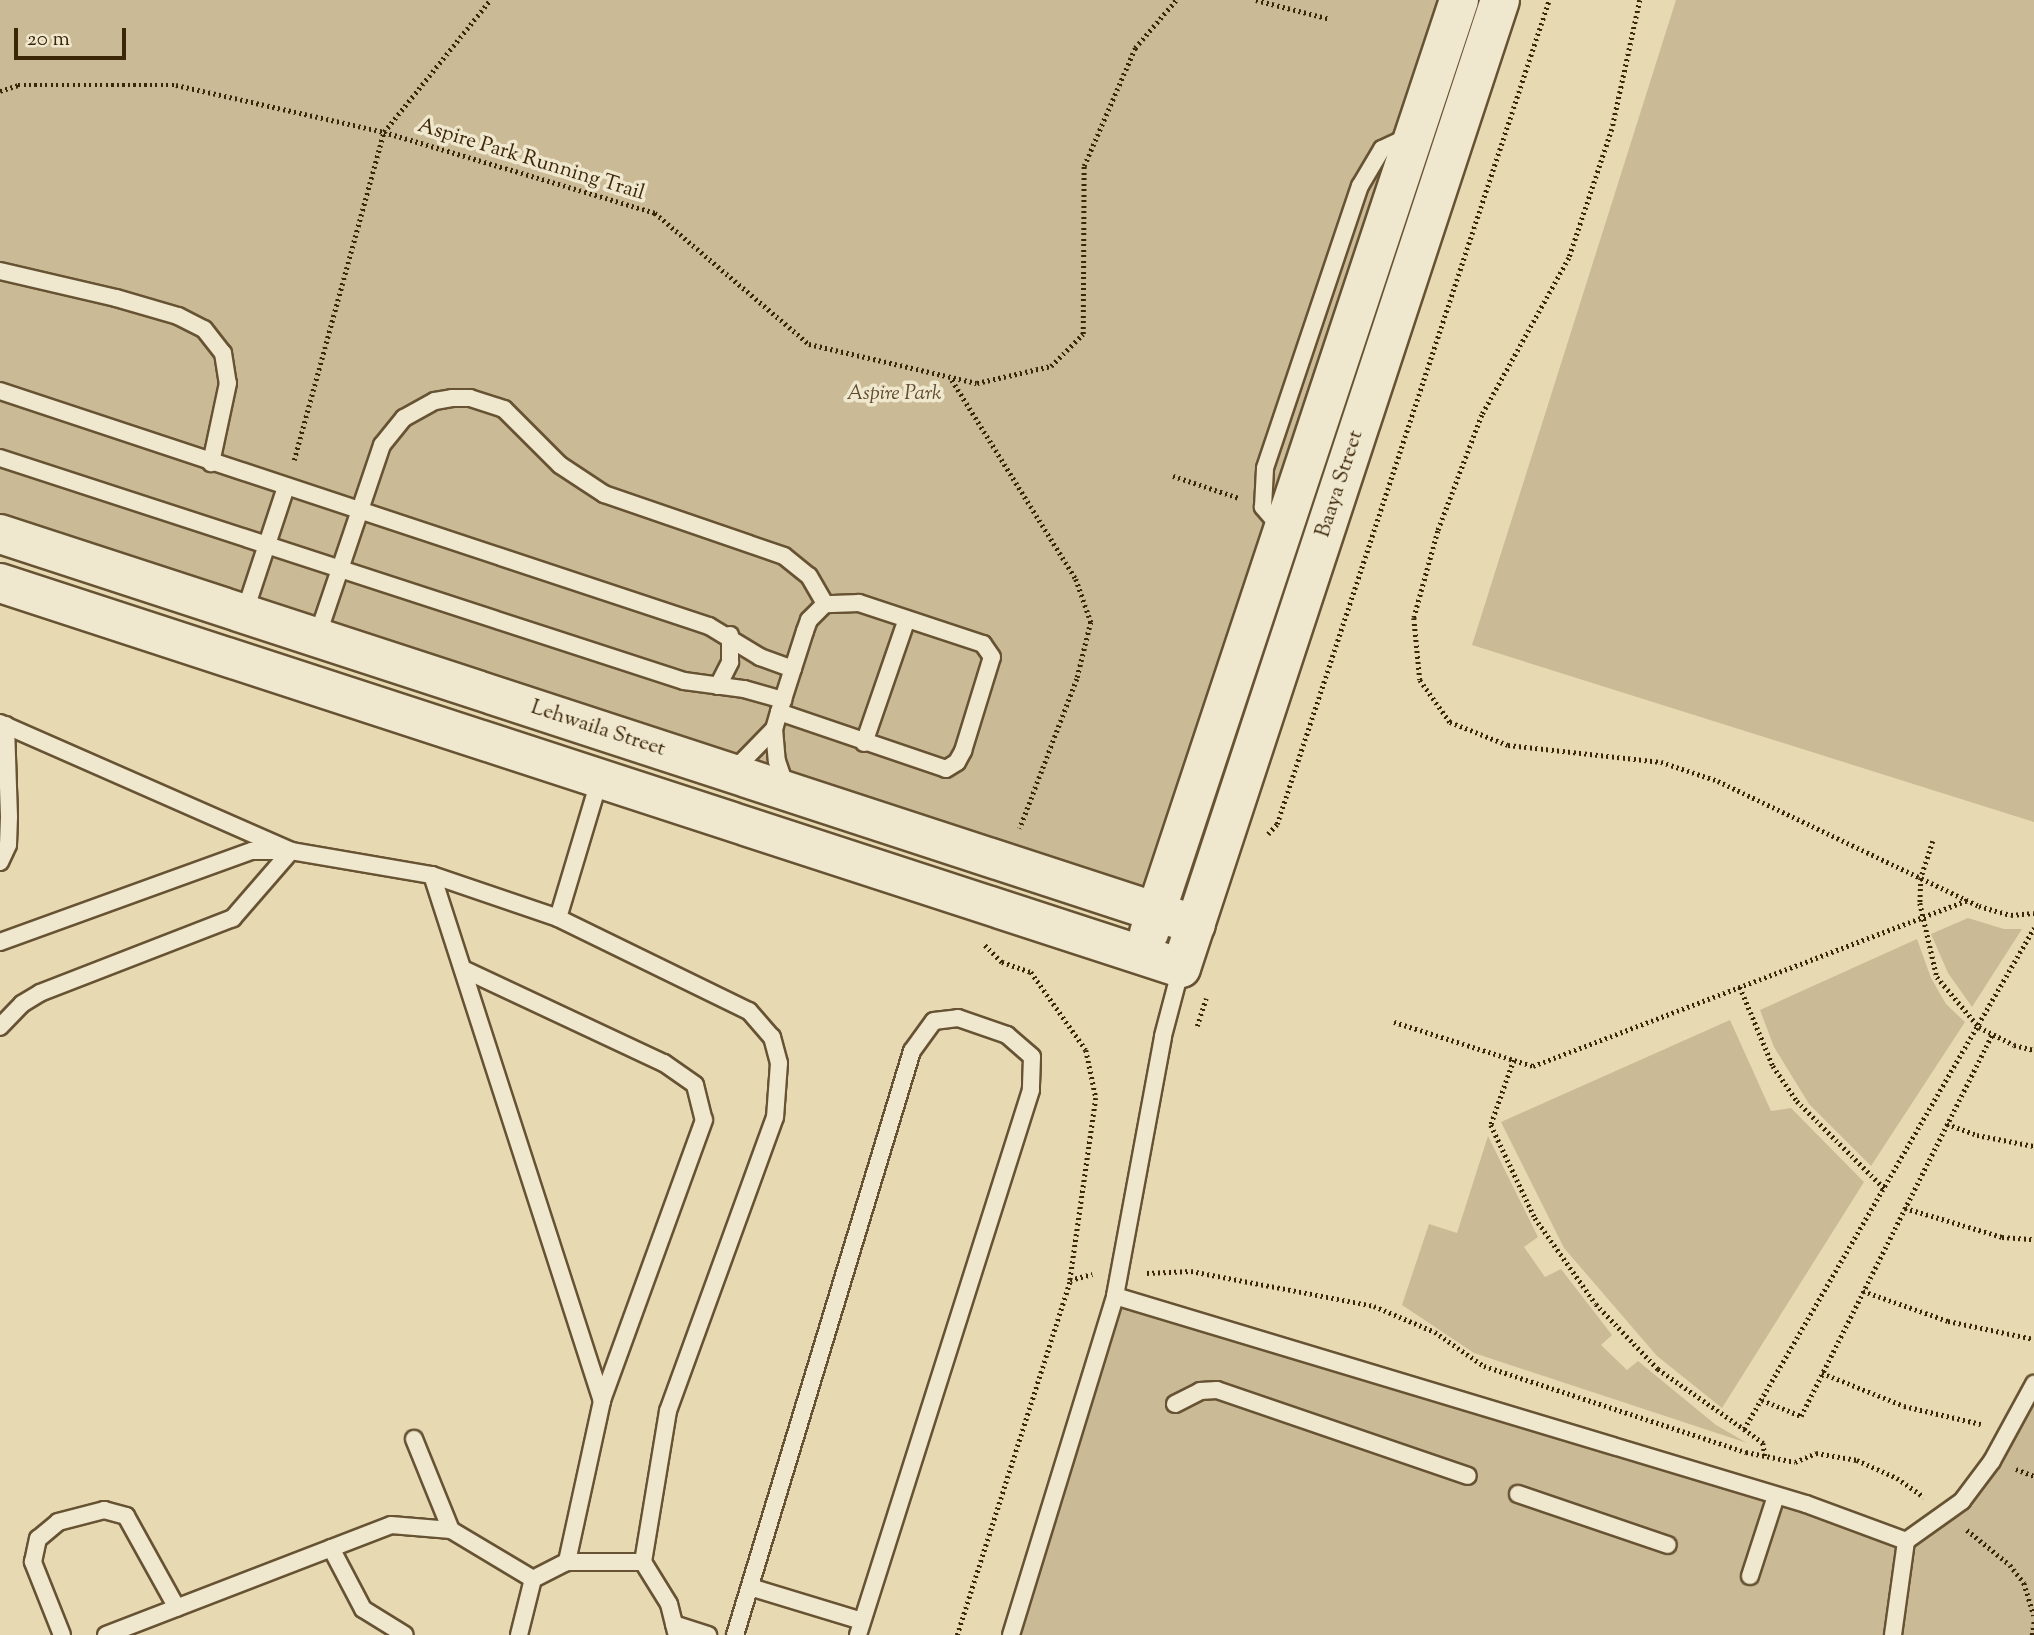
<!DOCTYPE html>
<style>
body{margin:0}
#map{position:relative;width:2034px;height:1635px;overflow:hidden;background:#e7dab3;font-family:"Sorts Mill Goudy",serif}
div>[style]{position:absolute}
.green>*{inset:0;background:#cabb96}
.path>*{height:4.5px;margin-top:-2.25px;transform-origin:0;background:repeating-linear-gradient(90deg,#3c2608 0 2px,transparent 0 5.5px)}
.roads{filter:drop-shadow(2px 0 #675333) drop-shadow(-2px 0 #675333) drop-shadow(0 2px #675333) drop-shadow(0 -2px #675333)}
.service>*{height:16px;margin:-8px;padding:0 8px;transform-origin:8px;border-radius:8px;background:#efe7ce}
.tertiary>*{height:38px;margin:-19px;padding:0 19px;transform-origin:19px;border-radius:19px;background:#efe7ce}
span{translate:-50% -50%;white-space:nowrap;text-align:center;line-height:1.15;-webkit-text-stroke:7px #efe7ce;paint-order:stroke}
.street-label{font-size:21px;color:#3c2608}
.park-label{font-size:21px;color:#604b2c;font-style:italic}
.scale{position:absolute;left:14px;top:28px;width:112px;height:32px;box-sizing:border-box;border:4px solid #3c2608;border-top:0;padding-left:9px;font-size:21px;line-height:24px;white-space:nowrap;color:#3c2608;-webkit-text-stroke:5px #efe7ce;paint-order:stroke}
</style>
<div id="map">
<div class="green">
<div style="clip-path:polygon(0 0,1443px 0,1146px 895px,0 519px)"></div>
<div style="clip-path:polygon(1676px 0,2034px 0,2034px 822px,1472px 645px)"></div>
<div style="clip-path:polygon(1968px 918px,2004px 929px,2022px 929px,1972px 1007px,1948px 973px,1931px 934px)"></div>
<div style="clip-path:polygon(1917px 939px,1931px 978px,1946px 1004px,1965px 1022px,1871px 1166px,1809px 1104px,1774px 1047px,1760px 1010px)"></div>
<div style="clip-path:polygon(1730px 1020px,1771px 1111px,1791px 1108px,1864px 1182px,1722px 1408px,1657px 1356px,1564px 1248px,1501px 1122px)"></div>
<div style="clip-path:polygon(1488px 1136px,1538px 1237px,1524px 1247px,1545px 1277px,1561px 1269px,1612px 1335px,1601px 1345px,1627px 1370px,1638px 1361px,1716px 1425px,1747px 1443px,1474px 1353px,1402px 1305px,1429px 1224px,1457px 1233px)"></div>
<div style="clip-path:polygon(1115px 1296px,1905px 1541px,1948px 1514px,2034px 1384px,2034px 1635px,1011px 1635px)"></div>
</div>
<div class="path">
<div style="left:1256px;top:0;width:76px;rotate:14.4deg"></div>
<div style="left:1640px;top:0;width:132px;rotate:102.2deg"></div>
<div style="left:1612px;top:129px;width:136px;rotate:108.4deg"></div>
<div style="left:1569px;top:258px;width:179px;rotate:119deg"></div>
<div style="left:1482px;top:415px;width:124px;rotate:110.8deg"></div>
<div style="left:1438px;top:531px;width:90px;rotate:105.4deg"></div>
<div style="left:1414px;top:618px;width:62px;rotate:84.5deg"></div>
<div style="left:1420px;top:680px;width:52px;rotate:54.5deg"></div>
<div style="left:1450px;top:722px;width:62px;rotate:21.6deg"></div>
<div style="left:1508px;top:745px;width:154px;rotate:6.3deg"></div>
<div style="left:1661px;top:762px;width:60px;rotate:18.4deg"></div>
<div style="left:1718px;top:781px;width:289px;rotate:25.6deg"></div>
<div style="left:1979px;top:906px;width:33px;rotate:16deg"></div>
<div style="left:2011px;top:915px;width:23px;rotate:-5deg"></div>
<div style="left:0;top:91px;width:19px;rotate:-18deg"></div>
<div style="left:18px;top:85px;width:158px"></div>
<div style="left:176px;top:85px;width:213px;rotate:12.7deg"></div>
<div style="left:384px;top:132px;width:283px;rotate:16.6deg"></div>
<div style="left:655px;top:213px;width:202px;rotate:40.4deg"></div>
<div style="left:809px;top:344px;width:172px;rotate:13.1deg"></div>
<div style="left:977px;top:383px;width:76px;rotate:-12.9deg"></div>
<div style="left:1051px;top:366px;width:45px;rotate:-45deg"></div>
<div style="left:1083px;top:334px;width:168px;rotate:-89.7deg"></div>
<div style="left:1084px;top:166px;width:129px;rotate:-66.6deg"></div>
<div style="left:1135px;top:48px;width:63px;rotate:-49.5deg"></div>
<div style="left:952px;top:380px;width:234px;rotate:58.1deg"></div>
<div style="left:1076px;top:579px;width:46px;rotate:70.8deg"></div>
<div style="left:1091px;top:622px;width:59px;rotate:103.8deg"></div>
<div style="left:1077px;top:679px;width:160px;rotate:110.9deg"></div>
<div style="left:294px;top:460px;width:340px;rotate:-74.7deg"></div>
<div style="left:384px;top:132px;width:169px;rotate:-51.2deg"></div>
<div style="left:1173px;top:476px;width:70px;rotate:18.4deg"></div>
<div style="left:1268px;top:834px;width:13px;rotate:-48deg"></div>
<div style="left:1277px;top:824px;width:868px;rotate:-71.73deg"></div>
<div style="left:1933px;top:841px;width:39px;rotate:108deg"></div>
<div style="left:1921px;top:878px;width:25px;rotate:92deg"></div>
<div style="left:1920px;top:903px;width:76px;rotate:77.1deg"></div>
<div style="left:1937px;top:977px;width:65px;rotate:50deg"></div>
<div style="left:1979px;top:1027px;width:39px;rotate:27deg"></div>
<div style="left:2014px;top:1045px;width:21px;rotate:14deg"></div>
<div style="left:985px;top:945px;width:24px;rotate:45deg"></div>
<div style="left:1002px;top:962px;width:31px;rotate:19deg"></div>
<div style="left:1031px;top:972px;width:95px;rotate:54.8deg"></div>
<div style="left:1086px;top:1050px;width:49px;rotate:78.2deg"></div>
<div style="left:1096px;top:1098px;width:184px;rotate:98.1deg"></div>
<div style="left:1740px;top:987px;width:86px;rotate:67.3deg"></div>
<div style="left:1773px;top:1066px;width:42px;rotate:55.6deg"></div>
<div style="left:1797px;top:1101px;width:124px;rotate:45deg"></div>
<div style="left:1394px;top:1022px;width:146px;rotate:17.6deg"></div>
<div style="left:1533px;top:1066px;width:465px;rotate:-20.9deg"></div>
<div style="left:1197px;top:1026px;width:29px;rotate:-72deg"></div>
<div style="left:1514px;top:1060px;width:69px;rotate:109.5deg"></div>
<div style="left:1491px;top:1125px;width:103px;rotate:64.7deg"></div>
<div style="left:1535px;top:1218px;width:105px;rotate:54.7deg"></div>
<div style="left:1596px;top:1304px;width:90px;rotate:46.4deg"></div>
<div style="left:1658px;top:1369px;width:105px;rotate:34.9deg"></div>
<div style="left:1744px;top:1429px;width:579px;rotate:-59.94deg"></div>
<div style="left:1947px;top:1124px;width:32px;rotate:20deg"></div>
<div style="left:1977px;top:1135px;width:58px;rotate:10.9deg"></div>
<div style="left:1905px;top:1208px;width:101px;rotate:16.6deg"></div>
<div style="left:2002px;top:1237px;width:32px;rotate:4deg"></div>
<div style="left:1147px;top:1273px;width:44px;rotate:-2.6deg"></div>
<div style="left:1191px;top:1271px;width:186px;rotate:10.8deg"></div>
<div style="left:1374px;top:1306px;width:66px;rotate:23.1deg"></div>
<div style="left:1435px;top:1332px;width:60px;rotate:34.8deg"></div>
<div style="left:1484px;top:1366px;width:276px;rotate:18.2deg"></div>
<div style="left:1746px;top:1452px;width:50px;rotate:11.5deg"></div>
<div style="left:1795px;top:1462px;width:23px;rotate:-23deg"></div>
<div style="left:1816px;top:1453px;width:42px;rotate:9.7deg"></div>
<div style="left:1857px;top:1460px;width:44px;rotate:24.2deg"></div>
<div style="left:1897px;top:1478px;width:33px;rotate:35deg"></div>
<div style="left:1863px;top:1291px;width:90px;rotate:19.4deg"></div>
<div style="left:1948px;top:1321px;width:88px;rotate:11.8deg"></div>
<div style="left:1822px;top:1373px;width:88px;rotate:21.9deg"></div>
<div style="left:1904px;top:1406px;width:79px;rotate:13.2deg"></div>
<div style="left:1762px;top:1400px;width:42px;rotate:22.3deg"></div>
<div style="left:1801px;top:1416px;width:427px;rotate:-63.4deg"></div>
<div style="left:1744px;top:1429px;width:24px;rotate:36deg"></div>
<div style="left:1763px;top:1443px;width:13px;rotate:81deg"></div>
<div style="left:2016px;top:1469px;width:19px;rotate:21deg"></div>
<div style="left:1967px;top:1530px;width:55px;rotate:39.1deg"></div>
<div style="left:2010px;top:1565px;width:23px;rotate:52deg"></div>
<div style="left:2024px;top:1583px;width:34px;rotate:73deg"></div>
<div style="left:957px;top:1635px;width:373px;rotate:-72.3deg"></div>
<div style="left:1070px;top:1280px;width:23px;rotate:-15deg"></div>
<div style="left:2032px;top:1635px;width:14px;rotate:-82deg"></div>
</div>
<div class="roads">
<div class="service">
<div style="left:0;top:271px;width:119px;rotate:13.1deg"></div>
<div style="left:116px;top:298px;width:65px;rotate:16.2deg"></div>
<div style="left:178px;top:316px;width:29px;rotate:27deg"></div>
<div style="left:204px;top:329px;width:31px;rotate:52deg"></div>
<div style="left:223px;top:353px;width:30px;rotate:81deg"></div>
<div style="left:228px;top:383px;width:82px;rotate:102deg"></div>
<div style="left:0;top:391px;width:747px;rotate:18.34deg"></div>
<div style="left:709px;top:626px;width:60px;rotate:31.3deg"></div>
<div style="left:760px;top:657px;width:35px;rotate:20deg"></div>
<div style="left:0;top:458px;width:719px;rotate:18.06deg"></div>
<div style="left:684px;top:681px;width:61px;rotate:7.6deg"></div>
<div style="left:744px;top:689px;width:41px;rotate:15.8deg"></div>
<div style="left:1281px;top:528px;width:28px;rotate:-131deg"></div>
<div style="left:1263px;top:507px;width:39px;rotate:-87deg"></div>
<div style="left:1265px;top:468px;width:298px;rotate:-71.4deg"></div>
<div style="left:1360px;top:186px;width:43px;rotate:-59.3deg"></div>
<div style="left:1382px;top:149px;width:29px;rotate:-25deg"></div>
<div style="left:244px;top:614px;width:134px;rotate:-71.7deg"></div>
<div style="left:317px;top:637px;width:203px;rotate:-71.3deg"></div>
<div style="left:382px;top:445px;width:35px;rotate:-51deg"></div>
<div style="left:404px;top:418px;width:35px;rotate:-29deg"></div>
<div style="left:435px;top:401px;width:17px;rotate:-10deg"></div>
<div style="left:452px;top:398px;width:18px"></div>
<div style="left:470px;top:398px;width:36px;rotate:18deg"></div>
<div style="left:504px;top:409px;width:79px;rotate:45deg"></div>
<div style="left:560px;top:465px;width:53px;rotate:33.4deg"></div>
<div style="left:604px;top:494px;width:190px;rotate:19deg"></div>
<div style="left:784px;top:556px;width:32px;rotate:39deg"></div>
<div style="left:809px;top:576px;width:32px;rotate:60deg"></div>
<div style="left:718px;top:686px;width:27px;rotate:-63deg"></div>
<div style="left:730px;top:662px;width:27px;rotate:-90deg"></div>
<div style="left:779px;top:712px;width:176px;rotate:18.8deg"></div>
<div style="left:946px;top:769px;width:13px;rotate:-32deg"></div>
<div style="left:957px;top:762px;width:13px;rotate:-61deg"></div>
<div style="left:963px;top:751px;width:98px;rotate:-72.9deg"></div>
<div style="left:992px;top:657px;width:16px;rotate:-125deg"></div>
<div style="left:983px;top:644px;width:131px;rotate:-161.7deg"></div>
<div style="left:859px;top:603px;width:34px;rotate:178deg"></div>
<div style="left:825px;top:604px;width:23px;rotate:135deg"></div>
<div style="left:809px;top:620px;width:12px;rotate:110deg"></div>
<div style="left:805px;top:631px;width:85px;rotate:107.8deg"></div>
<div style="left:779px;top:712px;width:18px;rotate:106deg"></div>
<div style="left:774px;top:729px;width:32px;rotate:85deg"></div>
<div style="left:777px;top:761px;width:28px;rotate:71deg"></div>
<div style="left:0;top:723px;width:318px;rotate:23.7deg"></div>
<div style="left:291px;top:851px;width:89px;rotate:130.9deg"></div>
<div style="left:233px;top:918px;width:207px;rotate:158.8deg"></div>
<div style="left:40px;top:993px;width:21px;rotate:149deg"></div>
<div style="left:22px;top:1004px;width:32px;rotate:134deg"></div>
<div style="left:864px;top:743px;width:131px;rotate:-70.9deg"></div>
<div style="left:732px;top:772px;width:60px;rotate:-45.7deg"></div>
<div style="left:0;top:862px;width:19px;rotate:-65deg"></div>
<div style="left:8px;top:845px;width:28px;rotate:-88deg"></div>
<div style="left:9px;top:817px;width:92px;rotate:-91.9deg"></div>
<div style="left:432px;top:875px;width:553px;rotate:72.09deg"></div>
<div style="left:602px;top:1401px;width:165px;rotate:102.3deg"></div>
<div style="left:558px;top:918px;width:146px;rotate:-73.3deg"></div>
<div style="left:0;top:942px;width:268px;rotate:-19.9deg"></div>
<div style="left:252px;top:851px;width:39px"></div>
<div style="left:291px;top:851px;width:143px;rotate:9.7deg"></div>
<div style="left:432px;top:875px;width:133px;rotate:18.8deg"></div>
<div style="left:558px;top:918px;width:212px;rotate:26deg"></div>
<div style="left:749px;top:1011px;width:35px;rotate:49deg"></div>
<div style="left:772px;top:1037px;width:27px;rotate:75deg"></div>
<div style="left:779px;top:1063px;width:54px;rotate:94.2deg"></div>
<div style="left:775px;top:1117px;width:313px;rotate:110deg"></div>
<div style="left:668px;top:1411px;width:153px;rotate:99.4deg"></div>
<div style="left:643px;top:1562px;width:49px;rotate:58.2deg"></div>
<div style="left:669px;top:1604px;width:32px;rotate:76deg"></div>
<div style="left:463px;top:969px;width:222px;rotate:25.1deg"></div>
<div style="left:664px;top:1063px;width:38px;rotate:35deg"></div>
<div style="left:695px;top:1085px;width:36px;rotate:76deg"></div>
<div style="left:704px;top:1120px;width:299px;rotate:110deg"></div>
<div style="left:1115px;top:1296px;width:722px;rotate:16.75deg"></div>
<div style="left:1806px;top:1504px;width:107px;rotate:20.3deg"></div>
<div style="left:1906px;top:1541px;width:69px;rotate:-35.5deg"></div>
<div style="left:1962px;top:1501px;width:50px;rotate:-53.1deg"></div>
<div style="left:1992px;top:1461px;width:88px;rotate:-61.4deg"></div>
<div style="left:1175px;top:1404px;width:28px;rotate:-27deg"></div>
<div style="left:1200px;top:1391px;width:17px;rotate:-3deg"></div>
<div style="left:1217px;top:1390px;width:265px;rotate:18.9deg"></div>
<div style="left:414px;top:1439px;width:98px;rotate:67.9deg"></div>
<div style="left:1518px;top:1494px;width:158px;rotate:18.8deg"></div>
<div style="left:331px;top:1548px;width:69px;rotate:62.3deg"></div>
<div style="left:363px;top:1609px;width:49px;rotate:31.8deg"></div>
<div style="left:1750px;top:1576px;width:84px;rotate:-72deg"></div>
<div style="left:750px;top:1587px;width:117px;rotate:16.9deg"></div>
<div style="left:674px;top:1624px;width:36px;rotate:18deg"></div>
<div style="left:62px;top:1635px;width:79px;rotate:-111.7deg"></div>
<div style="left:33px;top:1562px;width:24px;rotate:-78deg"></div>
<div style="left:38px;top:1539px;width:26px;rotate:-40deg"></div>
<div style="left:58px;top:1522px;width:48px;rotate:-14.6deg"></div>
<div style="left:104px;top:1510px;width:23px;rotate:15deg"></div>
<div style="left:126px;top:1516px;width:105px;rotate:61deg"></div>
<div style="left:106px;top:1635px;width:305px;rotate:-21.1deg"></div>
<div style="left:391px;top:1525px;width:60px;rotate:4.8deg"></div>
<div style="left:451px;top:1530px;width:96px;rotate:30.9deg"></div>
<div style="left:519px;top:1635px;width:58px;rotate:-76deg"></div>
<div style="left:533px;top:1579px;width:38px;rotate:-27deg"></div>
<div style="left:567px;top:1562px;width:76px"></div>
<div style="left:735px;top:1635px;width:610px;rotate:-73.14deg"></div>
<div style="left:912px;top:1051px;width:37px;rotate:-54deg"></div>
<div style="left:934px;top:1021px;width:24px;rotate:-7deg"></div>
<div style="left:958px;top:1018px;width:52px;rotate:19.1deg"></div>
<div style="left:1007px;top:1035px;width:33px;rotate:41deg"></div>
<div style="left:1032px;top:1057px;width:33px;rotate:92deg"></div>
<div style="left:1031px;top:1090px;width:572px;rotate:107.61deg"></div>
<div style="left:1011px;top:1635px;width:355px;rotate:-72.9deg"></div>
<div style="left:1115px;top:1296px;width:264px;rotate:-79.5deg"></div>
<div style="left:1163px;top:1036px;width:70px;rotate:-75.2deg"></div>
<div style="left:1893px;top:1635px;width:95px;rotate:-82.1deg"></div>
</div>
<div class="tertiary">
<div style="left:0;top:534px;width:1258px;rotate:18.1deg"></div>
<div style="left:0;top:583px;width:1242px;rotate:18.06deg"></div>
<div style="left:1181px;top:968px;width:1019px;rotate:-71.76deg"></div>
<div style="left:1149px;top:933px;width:983px;rotate:-71.62deg"></div>
</div>
</div>
<div class="street-label">
<span style="left:531px;top:160px;rotate:17deg">Aspire Park Running Trail</span>
<span style="left:1340px;top:484px;rotate:-72deg">Baaya Street</span>
<span style="left:598px;top:729px;rotate:18deg">Lehwaila Street</span>
</div>
<div class="park-label">
<span style="left:894px;top:394px">Aspire Park</span>
</div>
<div class="scale">20 m</div>
</div>
